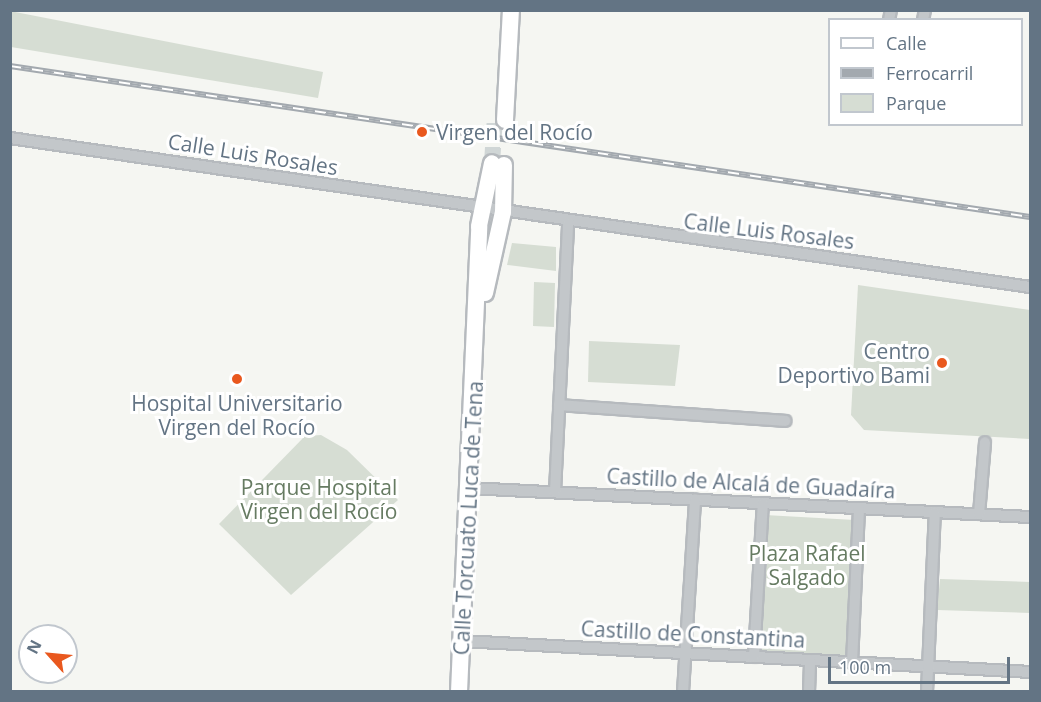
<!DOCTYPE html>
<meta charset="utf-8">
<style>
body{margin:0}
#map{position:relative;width:1041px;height:702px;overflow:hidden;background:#f5f6f2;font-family:"Open Sans",sans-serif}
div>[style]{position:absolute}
.green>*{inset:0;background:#d6ddd3}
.primary-tunnel>*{height:16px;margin-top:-8px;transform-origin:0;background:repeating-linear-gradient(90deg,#d0d6d6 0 16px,transparent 0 24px)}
.roads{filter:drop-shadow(2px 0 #b6babe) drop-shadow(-2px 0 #b6babe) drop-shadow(0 2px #b6babe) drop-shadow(0 -2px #b6babe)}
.minor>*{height:10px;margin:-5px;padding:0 5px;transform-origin:5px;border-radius:5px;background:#c3c7ca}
.primary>*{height:16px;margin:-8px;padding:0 8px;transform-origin:8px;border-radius:8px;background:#fff}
.rail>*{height:6px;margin-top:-3px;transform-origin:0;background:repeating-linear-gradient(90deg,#fff 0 11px,#a3a9af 0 22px);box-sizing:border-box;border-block:2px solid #a3a9af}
.dots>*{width:16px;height:16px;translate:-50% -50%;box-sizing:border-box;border:3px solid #fff;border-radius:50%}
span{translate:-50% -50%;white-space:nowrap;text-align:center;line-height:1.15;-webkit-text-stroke:6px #fff;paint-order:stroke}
.poi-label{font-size:21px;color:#637484}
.left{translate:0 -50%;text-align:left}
.right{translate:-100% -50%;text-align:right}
.street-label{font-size:21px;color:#637484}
.park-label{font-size:21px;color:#667b62}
.frame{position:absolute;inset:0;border:12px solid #637484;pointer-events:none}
.legend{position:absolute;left:828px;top:18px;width:195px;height:108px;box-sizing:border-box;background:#fff;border:2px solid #c1c7ce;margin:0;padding:8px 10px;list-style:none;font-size:18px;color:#637484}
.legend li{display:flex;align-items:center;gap:12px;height:30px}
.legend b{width:30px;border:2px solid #c1c7ce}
.north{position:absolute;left:18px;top:624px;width:60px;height:60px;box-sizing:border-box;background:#fff;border:2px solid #c1c7ce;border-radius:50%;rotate:297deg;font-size:16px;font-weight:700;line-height:24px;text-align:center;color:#637484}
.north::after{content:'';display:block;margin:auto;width:21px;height:27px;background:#e9581e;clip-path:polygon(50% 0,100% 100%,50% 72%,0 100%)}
.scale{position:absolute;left:828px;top:657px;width:182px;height:27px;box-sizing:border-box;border:3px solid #637484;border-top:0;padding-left:8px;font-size:18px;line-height:21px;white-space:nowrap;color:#637484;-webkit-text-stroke:4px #fff;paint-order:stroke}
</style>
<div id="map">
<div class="green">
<div style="clip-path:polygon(10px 11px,323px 72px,318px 98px,11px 47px)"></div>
<div style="clip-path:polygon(512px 243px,556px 247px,556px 271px,507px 265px)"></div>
<div style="clip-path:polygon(534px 282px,555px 283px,554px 327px,533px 326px)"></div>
<div style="clip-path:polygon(858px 285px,1030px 310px,1030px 439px,864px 430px,851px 415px)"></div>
<div style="clip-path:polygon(589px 341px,680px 345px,675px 386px,588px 382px)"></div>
<div style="clip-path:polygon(321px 435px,347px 450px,398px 500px,291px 595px,219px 524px,305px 436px)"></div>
<div style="clip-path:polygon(765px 515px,855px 520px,847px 658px,756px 653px)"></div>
<div style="clip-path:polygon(940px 579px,1030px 582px,1030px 613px,937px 610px)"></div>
</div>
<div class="primary-tunnel">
<div style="left:492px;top:163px;width:46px;rotate:-86.3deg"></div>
</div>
<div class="roads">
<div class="minor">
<div style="left:889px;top:20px;width:10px;rotate:-79deg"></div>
<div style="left:923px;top:20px;width:10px;rotate:-79deg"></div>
<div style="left:10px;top:138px;width:1031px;rotate:8.31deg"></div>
<div style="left:559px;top:405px;width:227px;rotate:4deg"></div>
<div style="left:469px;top:488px;width:562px;rotate:2.96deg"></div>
<div style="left:555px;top:492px;width:269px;rotate:-87.2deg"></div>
<div style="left:979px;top:514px;width:72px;rotate:-85.2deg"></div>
<div style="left:462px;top:641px;width:569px;rotate:3.12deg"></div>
<div style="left:754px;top:657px;width:154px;rotate:-86.7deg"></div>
<div style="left:852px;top:663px;width:155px;rotate:-87.4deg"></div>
<div style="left:683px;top:692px;width:193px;rotate:-86.4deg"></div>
<div style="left:809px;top:692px;width:32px;rotate:-88deg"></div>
<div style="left:927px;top:692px;width:180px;rotate:-87.5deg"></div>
</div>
<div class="primary">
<div style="left:505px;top:120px;width:110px;rotate:-86.9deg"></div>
<div style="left:485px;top:293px;width:83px;rotate:-77.5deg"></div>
<div style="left:503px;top:212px;width:47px;rotate:-88.8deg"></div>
<div style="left:459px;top:692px;width:466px;rotate:-87.5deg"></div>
<div style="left:479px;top:226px;width:64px;rotate:-78.3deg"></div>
</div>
</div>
<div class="rail">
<div style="left:10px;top:66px;width:1031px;rotate:8.42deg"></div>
</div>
<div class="dots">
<div style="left:422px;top:132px;background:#e9581e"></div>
<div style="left:942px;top:363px;background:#e9581e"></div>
<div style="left:237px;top:379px;background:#e9581e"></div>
</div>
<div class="poi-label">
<span class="left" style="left:436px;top:132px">Virgen del Rocío</span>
<span class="right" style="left:930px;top:363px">Centro<br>Deportivo Bami</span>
<span style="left:237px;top:415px">Hospital Universitario<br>Virgen del Rocío</span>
</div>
<div class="street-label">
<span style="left:253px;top:154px;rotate:9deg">Calle Luis Rosales</span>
<span style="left:769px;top:231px;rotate:7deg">Calle Luis Rosales</span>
<span style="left:751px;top:483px;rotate:3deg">Castillo de Alcalá de Guadaíra</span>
<span style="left:468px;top:518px;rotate:-87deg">Calle Torcuato Luca de Tena</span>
<span style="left:693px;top:634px;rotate:3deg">Castillo de Constantina</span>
</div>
<div class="park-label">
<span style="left:319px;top:499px">Parque Hospital<br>Virgen del Rocío</span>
<span style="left:807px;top:565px">Plaza Rafael<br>Salgado</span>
</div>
<div class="frame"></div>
<ul class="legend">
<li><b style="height:8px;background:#fff"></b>Calle</li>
<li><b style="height:8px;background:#a3a9af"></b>Ferrocarril</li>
<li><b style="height:16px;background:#d6ddd3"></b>Parque</li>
</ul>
<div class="north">N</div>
<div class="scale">100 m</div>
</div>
